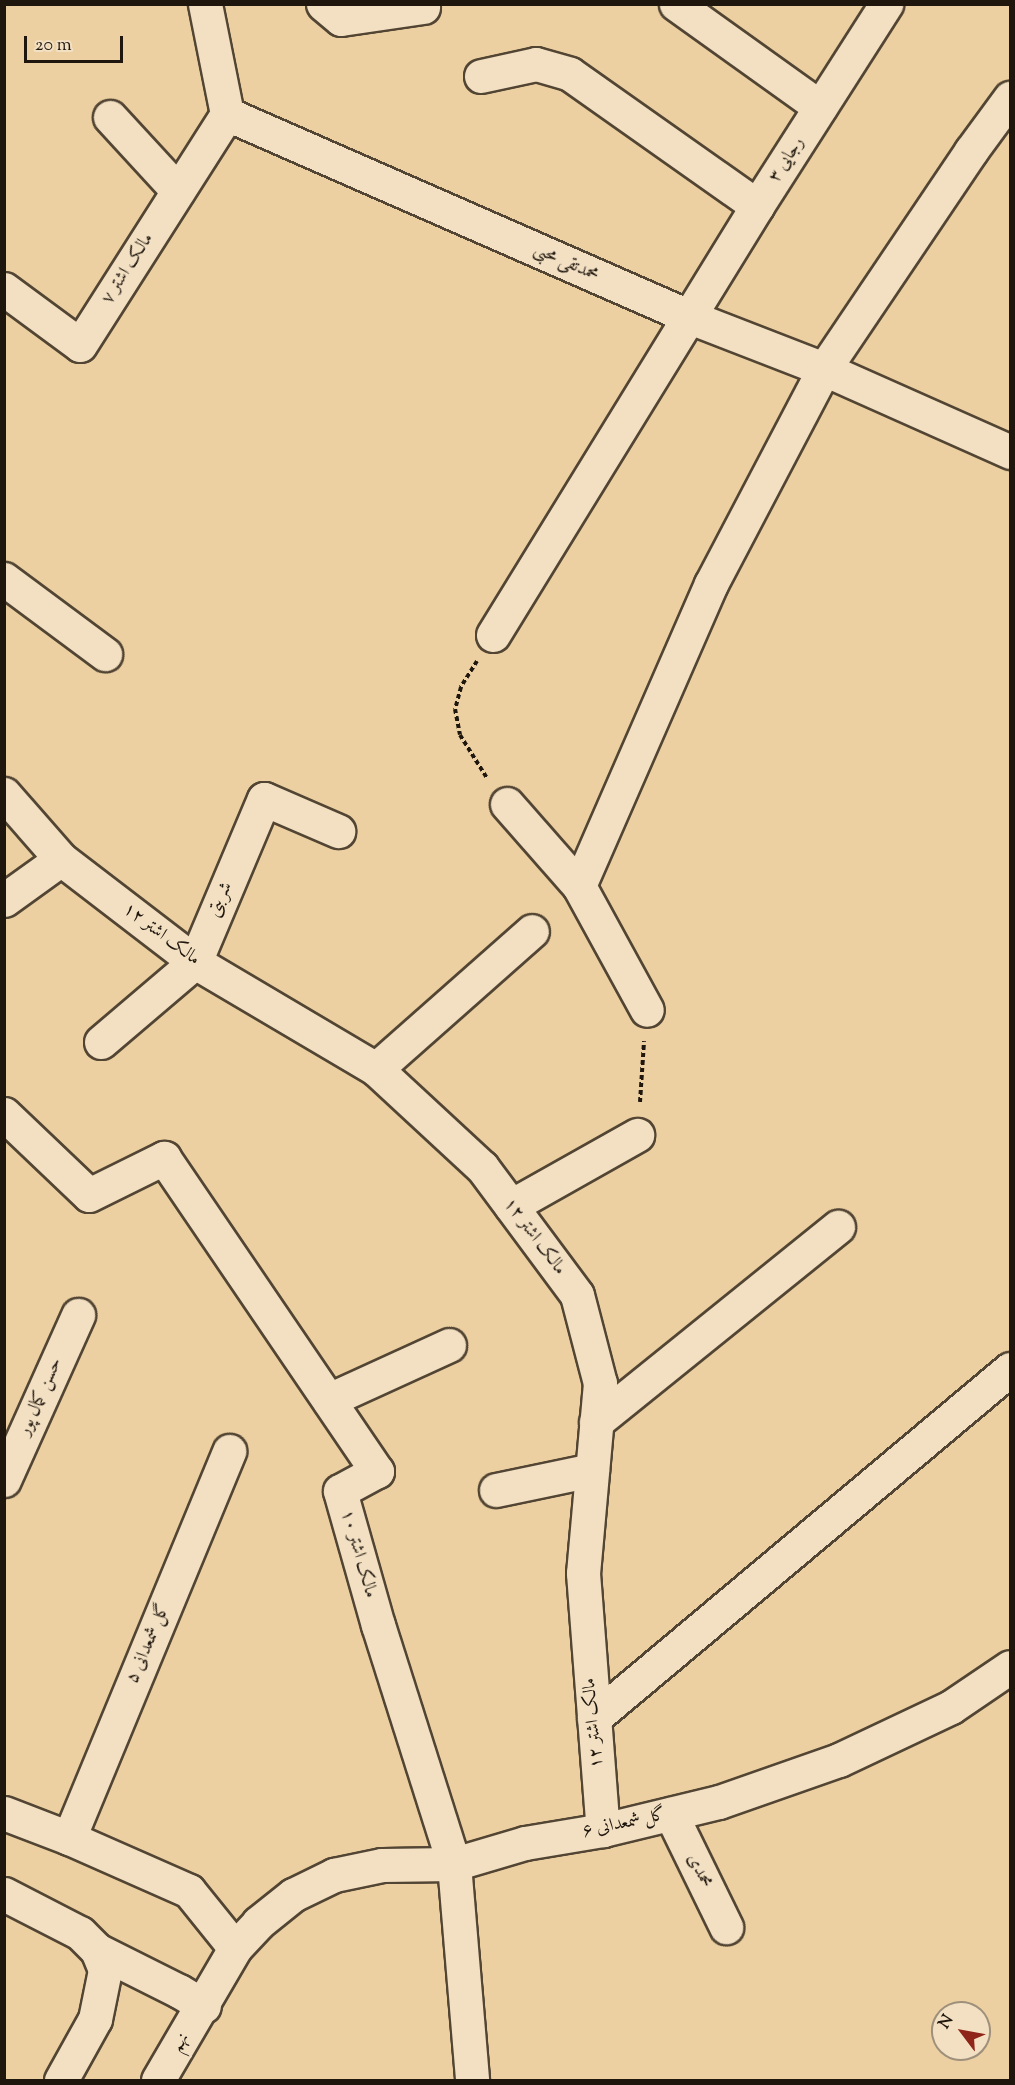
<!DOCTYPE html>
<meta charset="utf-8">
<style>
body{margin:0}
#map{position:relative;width:1015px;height:2085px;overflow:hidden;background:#edd0a2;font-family:"Sorts Mill Goudy",Amiri,serif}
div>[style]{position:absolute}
.path>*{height:4px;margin-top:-2px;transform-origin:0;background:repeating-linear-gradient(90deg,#1f170e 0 4.5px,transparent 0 7.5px)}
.roads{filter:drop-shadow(2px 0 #524533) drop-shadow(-2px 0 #524533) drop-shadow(0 2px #524533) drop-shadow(0 -2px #524533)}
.minor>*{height:33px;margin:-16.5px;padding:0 16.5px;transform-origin:16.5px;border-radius:16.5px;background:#f3e0c3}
span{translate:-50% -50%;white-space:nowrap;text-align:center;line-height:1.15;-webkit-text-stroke:4.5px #f3e0c3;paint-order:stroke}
.street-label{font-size:18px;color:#1f170e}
.frame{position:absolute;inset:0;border:6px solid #1f170e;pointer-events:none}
.north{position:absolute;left:931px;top:2001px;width:60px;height:60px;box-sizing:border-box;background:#f3e0c3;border:2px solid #9e907b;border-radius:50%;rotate:302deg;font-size:16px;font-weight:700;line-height:24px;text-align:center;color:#1f170e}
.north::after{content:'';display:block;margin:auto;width:21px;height:27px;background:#8f2418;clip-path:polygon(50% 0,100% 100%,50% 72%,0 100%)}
.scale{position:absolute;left:24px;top:36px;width:99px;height:27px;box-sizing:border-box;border:3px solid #1f170e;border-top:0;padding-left:8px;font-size:18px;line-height:21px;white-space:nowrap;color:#1f170e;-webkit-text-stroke:4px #f3e0c3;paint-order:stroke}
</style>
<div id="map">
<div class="path">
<div style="left:477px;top:661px;width:31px;rotate:122deg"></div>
<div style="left:461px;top:687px;width:23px;rotate:105deg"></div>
<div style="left:455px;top:709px;width:26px;rotate:79deg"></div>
<div style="left:460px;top:735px;width:51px;rotate:57.9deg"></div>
<div style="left:640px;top:1102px;width:61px;rotate:-86.2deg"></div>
</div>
<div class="roads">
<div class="minor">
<div style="left:205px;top:4px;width:112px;rotate:78.7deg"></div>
<div style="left:227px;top:114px;width:506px;rotate:23.67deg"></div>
<div style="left:690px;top:317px;width:144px;rotate:21.2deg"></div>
<div style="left:824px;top:369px;width:204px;rotate:24deg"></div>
<div style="left:323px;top:4px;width:23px;rotate:40deg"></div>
<div style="left:341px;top:19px;width:83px;rotate:-8.3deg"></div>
<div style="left:676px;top:4px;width:177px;rotate:35.6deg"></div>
<div style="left:481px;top:76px;width:56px;rotate:-12.3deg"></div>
<div style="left:536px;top:64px;width:35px;rotate:16deg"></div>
<div style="left:570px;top:74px;width:229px;rotate:35.2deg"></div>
<div style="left:110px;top:117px;width:100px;rotate:47.4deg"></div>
<div style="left:4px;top:289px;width:94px;rotate:36.4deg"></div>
<div style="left:80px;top:345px;width:274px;rotate:-57.5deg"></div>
<div style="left:4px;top:579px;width:126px;rotate:36.6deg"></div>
<div style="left:493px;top:635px;width:504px;rotate:-58.39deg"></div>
<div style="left:757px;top:206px;width:240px;rotate:-57.4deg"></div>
<div style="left:4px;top:794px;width:86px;rotate:48.8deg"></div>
<div style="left:61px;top:859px;width:169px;rotate:37.5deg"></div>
<div style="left:195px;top:962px;width:210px;rotate:30.6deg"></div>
<div style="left:376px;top:1069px;width:144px;rotate:42.8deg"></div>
<div style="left:482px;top:1167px;width:159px;rotate:53.4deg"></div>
<div style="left:577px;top:1295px;width:91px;rotate:75.4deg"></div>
<div style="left:600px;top:1383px;width:191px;rotate:95.1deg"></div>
<div style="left:583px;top:1573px;width:258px;rotate:85.6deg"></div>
<div style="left:507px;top:804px;width:109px;rotate:48.7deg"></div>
<div style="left:579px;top:886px;width:141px;rotate:61.3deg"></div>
<div style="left:579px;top:886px;width:330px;rotate:-66.4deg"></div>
<div style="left:711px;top:584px;width:243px;rotate:-62.3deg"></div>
<div style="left:824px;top:369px;width:263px;rotate:-56deg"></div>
<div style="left:971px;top:151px;width:66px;rotate:-53.7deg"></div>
<div style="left:4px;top:900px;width:70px;rotate:-35.7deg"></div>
<div style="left:101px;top:1042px;width:123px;rotate:-40.4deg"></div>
<div style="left:195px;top:962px;width:177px;rotate:-67.1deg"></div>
<div style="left:264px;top:799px;width:81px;rotate:23.4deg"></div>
<div style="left:376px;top:1069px;width:208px;rotate:-41.5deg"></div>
<div style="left:4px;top:1114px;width:117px;rotate:43.6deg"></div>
<div style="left:89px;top:1195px;width:84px;rotate:-26.3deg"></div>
<div style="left:164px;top:1158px;width:379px;rotate:55.8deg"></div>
<div style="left:377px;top:1471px;width:42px;rotate:151.6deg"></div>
<div style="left:340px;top:1491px;width:139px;rotate:74.2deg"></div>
<div style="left:378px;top:1625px;width:251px;rotate:72.4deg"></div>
<div style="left:454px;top:1864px;width:217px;rotate:85.2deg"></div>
<div style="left:511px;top:1206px;width:145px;rotate:-29.4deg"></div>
<div style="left:329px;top:1400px;width:132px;rotate:-24.6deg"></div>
<div style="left:596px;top:1422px;width:311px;rotate:-38.9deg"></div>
<div style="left:4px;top:1480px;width:181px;rotate:-65.8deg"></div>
<div style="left:496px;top:1490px;width:98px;rotate:-11.8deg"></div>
<div style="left:594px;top:1718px;width:543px;rotate:-39.99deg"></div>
<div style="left:4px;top:1813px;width:70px;rotate:21deg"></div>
<div style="left:69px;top:1838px;width:131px;rotate:23.8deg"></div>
<div style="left:189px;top:1891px;width:73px;rotate:51.1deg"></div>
<div style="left:671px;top:1814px;width:126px;rotate:64deg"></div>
<div style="left:69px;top:1838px;width:419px;rotate:-67.5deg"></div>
<div style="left:4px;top:1894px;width:85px;rotate:27.2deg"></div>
<div style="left:80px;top:1933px;width:24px;rotate:45deg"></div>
<div style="left:97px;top:1950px;width:22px;rotate:68deg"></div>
<div style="left:105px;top:1970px;width:50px;rotate:101.5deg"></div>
<div style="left:95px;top:2019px;width:70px;rotate:119.1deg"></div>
<div style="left:97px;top:1950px;width:92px;rotate:26.6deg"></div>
<div style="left:179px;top:1991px;width:29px;rotate:31deg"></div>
<div style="left:158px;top:2080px;width:153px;rotate:-59.7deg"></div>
<div style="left:235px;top:1948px;width:34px;rotate:-47deg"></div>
<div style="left:258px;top:1923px;width:45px;rotate:-38.7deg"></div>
<div style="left:293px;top:1895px;width:46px;rotate:-26deg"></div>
<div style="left:334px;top:1875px;width:49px;rotate:-11.8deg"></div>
<div style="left:382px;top:1865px;width:72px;rotate:-0.8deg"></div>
<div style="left:454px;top:1864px;width:74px;rotate:-16.5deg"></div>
<div style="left:525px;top:1843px;width:79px;rotate:-9.5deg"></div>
<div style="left:603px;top:1830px;width:119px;rotate:-13.6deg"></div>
<div style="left:719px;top:1802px;width:127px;rotate:-19.3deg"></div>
<div style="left:839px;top:1760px;width:124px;rotate:-25.3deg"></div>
<div style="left:951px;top:1707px;width:71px;rotate:-34.1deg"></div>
</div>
</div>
<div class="street-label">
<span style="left:787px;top:160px;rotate:-57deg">رجایی ۳</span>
<span style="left:566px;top:263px;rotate:24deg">محمدتقی محبی</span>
<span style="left:128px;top:269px;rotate:-57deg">مالک اشتر ۷</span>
<span style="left:221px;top:900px;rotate:-67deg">شربتی</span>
<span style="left:161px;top:935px;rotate:37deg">مالک اشتر ۱۲</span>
<span style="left:534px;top:1237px;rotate:53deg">مالک اشتر ۱۲</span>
<span style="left:41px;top:1397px;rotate:-66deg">حسن کمال پور</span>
<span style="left:358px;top:1554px;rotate:74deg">مالک اشتر ۱۰</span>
<span style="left:149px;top:1644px;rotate:-67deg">گل شمعدانی ۵</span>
<span style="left:594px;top:1723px;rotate:-95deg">مالک اشتر ۱۲</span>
<span style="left:624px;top:1824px;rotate:-12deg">گل شمعدانی ۶</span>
<span style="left:699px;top:1871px;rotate:64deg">محمدی</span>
<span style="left:181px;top:2043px;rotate:-59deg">نهم</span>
</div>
<div class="frame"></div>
<div class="north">N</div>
<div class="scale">20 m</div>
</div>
